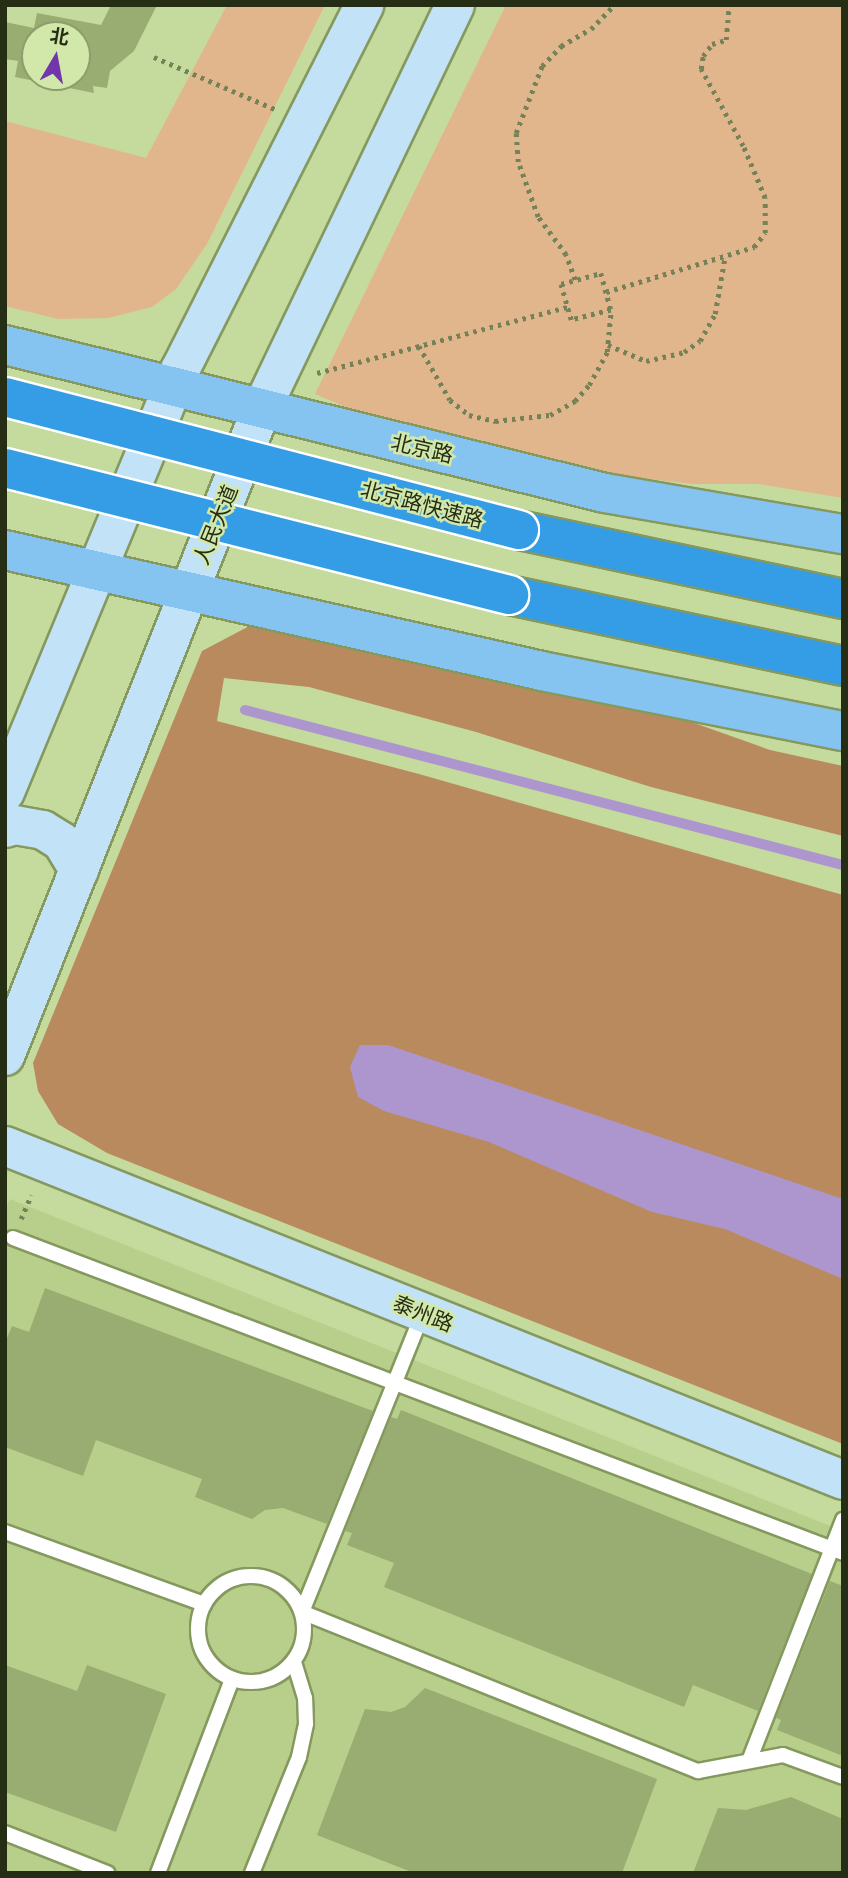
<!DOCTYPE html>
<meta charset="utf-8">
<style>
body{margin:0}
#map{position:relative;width:848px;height:1878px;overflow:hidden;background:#c5da9d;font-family:"Space Grotesk","Noto Sans SC",sans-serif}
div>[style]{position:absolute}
.built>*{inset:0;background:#b8cf8c}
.green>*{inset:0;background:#e2b68d}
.forest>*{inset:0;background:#ba8a5f}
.water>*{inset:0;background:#ad96cd}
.stream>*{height:10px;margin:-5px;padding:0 5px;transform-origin:5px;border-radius:5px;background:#ad96cd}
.building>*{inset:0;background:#99ac71}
.path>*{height:4.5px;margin-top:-2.25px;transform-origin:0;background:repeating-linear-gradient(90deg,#758258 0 3.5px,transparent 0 8.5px)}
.roads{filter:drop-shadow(2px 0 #85985e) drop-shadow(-2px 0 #85985e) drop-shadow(0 2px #85985e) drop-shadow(0 -2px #85985e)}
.lane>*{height:14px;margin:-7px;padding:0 7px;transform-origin:7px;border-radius:7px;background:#fff}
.lane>.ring{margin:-7px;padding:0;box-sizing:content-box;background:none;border:14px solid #fff;border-radius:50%}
.secondary>*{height:38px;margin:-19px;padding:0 19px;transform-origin:19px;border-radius:19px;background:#c2e2f8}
.primary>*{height:38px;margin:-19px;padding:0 19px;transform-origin:19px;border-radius:19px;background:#85c4f0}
.highway>*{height:38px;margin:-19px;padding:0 19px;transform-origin:19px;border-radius:19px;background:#349de6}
.bridges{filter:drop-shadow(2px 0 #fff) drop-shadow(-2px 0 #fff) drop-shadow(0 2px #fff) drop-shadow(0 -2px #fff)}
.highway-bridge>*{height:38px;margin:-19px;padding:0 19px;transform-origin:19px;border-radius:19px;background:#349de6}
span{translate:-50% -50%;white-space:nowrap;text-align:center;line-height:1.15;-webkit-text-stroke:5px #d2e8aa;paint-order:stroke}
.street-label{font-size:21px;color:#262d15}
.frame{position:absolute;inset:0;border:7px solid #262d15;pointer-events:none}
.north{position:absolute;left:21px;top:21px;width:70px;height:70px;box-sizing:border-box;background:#d2e8aa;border:2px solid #8d9d6e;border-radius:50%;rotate:10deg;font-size:19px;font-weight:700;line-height:28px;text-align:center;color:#262d15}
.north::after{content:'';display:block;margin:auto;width:24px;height:32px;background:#7236ac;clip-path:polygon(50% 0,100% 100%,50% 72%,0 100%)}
</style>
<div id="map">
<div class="built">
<div style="clip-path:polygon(10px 1199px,843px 1531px,843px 1873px,5px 1873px,5px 1210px)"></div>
</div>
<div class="green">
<div style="clip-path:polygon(227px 5px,325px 5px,207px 244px,176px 289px,152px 307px,108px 318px,58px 319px,5px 306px,5px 121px,146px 158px)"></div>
<div style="clip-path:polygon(506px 5px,843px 5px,843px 498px,759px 484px,692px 484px,601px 473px,374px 419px,315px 394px)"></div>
</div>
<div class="forest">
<div style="clip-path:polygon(259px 621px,573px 680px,770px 750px,843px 766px,843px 836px,651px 787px,476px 732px,309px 687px,224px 678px,217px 721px,419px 774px,843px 895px,843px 1444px,107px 1153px,58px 1124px,38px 1091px,33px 1063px,202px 651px)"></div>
</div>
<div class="water">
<div style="clip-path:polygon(360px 1045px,388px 1045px,843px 1199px,843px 1279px,725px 1229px,652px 1212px,489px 1142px,384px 1111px,358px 1097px,350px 1067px)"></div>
</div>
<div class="stream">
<div style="left:245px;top:710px;width:618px;rotate:14.53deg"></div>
</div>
<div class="building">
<div style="clip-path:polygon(evenodd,111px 5px,157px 5px,134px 51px,110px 71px,107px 88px,93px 86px,94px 93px,15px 77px,18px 61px,5px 59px,5px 22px,34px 28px,37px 13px,101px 25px,111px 5px,35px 35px,77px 35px,77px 77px,35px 77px,35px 35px)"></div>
<div style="clip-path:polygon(45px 1288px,373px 1411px,327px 1524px,283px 1508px,265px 1510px,252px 1519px,195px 1497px,202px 1479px,96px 1440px,83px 1476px,5px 1447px,5px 1343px,12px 1326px,29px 1332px)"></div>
<div style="clip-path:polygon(401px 1410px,812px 1574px,758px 1711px,693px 1685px,684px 1707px,384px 1587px,394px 1563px,347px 1545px,352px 1533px,345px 1531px,391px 1417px,397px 1419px)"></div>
<div style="clip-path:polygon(830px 1581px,843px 1586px,843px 1756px,777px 1730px,781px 1720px,776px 1718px)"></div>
<div style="clip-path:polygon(5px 1665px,77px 1691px,87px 1665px,166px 1694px,116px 1832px,5px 1792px)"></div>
<div style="clip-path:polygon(425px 1688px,657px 1779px,622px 1873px,414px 1873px,317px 1835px,365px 1709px,391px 1712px,405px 1707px)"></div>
<div style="clip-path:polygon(791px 1797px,843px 1819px,843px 1873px,693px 1873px,718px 1808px,746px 1810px)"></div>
</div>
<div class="path">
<div style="left:154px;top:57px;width:132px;rotate:23.3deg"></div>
<div style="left:601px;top:273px;width:38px;rotate:75deg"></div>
<div style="left:611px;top:310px;width:41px;rotate:166deg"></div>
<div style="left:571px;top:320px;width:37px;rotate:-106deg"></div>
<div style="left:561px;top:284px;width:41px;rotate:-15.4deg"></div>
<div style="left:575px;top:280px;width:27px;rotate:-110deg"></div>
<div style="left:566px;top:255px;width:47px;rotate:-126.4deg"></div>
<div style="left:538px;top:217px;width:59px;rotate:-110deg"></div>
<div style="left:518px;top:162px;width:29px;rotate:-94deg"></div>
<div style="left:516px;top:133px;width:72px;rotate:-68.8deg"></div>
<div style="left:542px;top:66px;width:28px;rotate:-46deg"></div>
<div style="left:561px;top:46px;width:34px;rotate:-30deg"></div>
<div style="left:591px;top:29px;width:33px;rotate:-46deg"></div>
<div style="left:606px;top:292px;width:155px;rotate:-16.9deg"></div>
<div style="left:754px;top:247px;width:18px;rotate:-52deg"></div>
<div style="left:765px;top:233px;width:35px;rotate:-90deg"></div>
<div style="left:765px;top:198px;width:56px;rotate:-112.9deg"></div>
<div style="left:743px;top:146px;width:88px;rotate:-118.6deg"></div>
<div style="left:701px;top:69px;width:13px;rotate:-81deg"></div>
<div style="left:703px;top:56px;width:15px;rotate:-53deg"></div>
<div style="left:712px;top:44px;width:15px;rotate:-16deg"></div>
<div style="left:726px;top:40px;width:35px;rotate:-85deg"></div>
<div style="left:608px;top:345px;width:41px;rotate:22.8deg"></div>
<div style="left:646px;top:361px;width:39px;rotate:-13deg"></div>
<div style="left:684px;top:352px;width:19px;rotate:-35deg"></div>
<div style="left:700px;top:341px;width:31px;rotate:-61deg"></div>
<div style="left:715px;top:314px;width:59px;rotate:-80.2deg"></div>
<div style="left:419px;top:346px;width:62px;rotate:60.1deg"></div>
<div style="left:450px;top:400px;width:24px;rotate:38deg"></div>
<div style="left:469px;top:415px;width:27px;rotate:13deg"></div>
<div style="left:495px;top:421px;width:55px;rotate:-6.2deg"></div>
<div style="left:550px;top:415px;width:29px;rotate:-29deg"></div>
<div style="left:575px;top:401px;width:21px;rotate:-49deg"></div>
<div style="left:589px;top:385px;width:38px;rotate:-61deg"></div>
<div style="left:607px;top:352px;width:42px;rotate:-84.6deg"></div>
<div style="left:317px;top:373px;width:259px;rotate:-14.8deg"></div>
<div style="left:21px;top:1219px;width:26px;rotate:-67deg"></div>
</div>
<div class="roads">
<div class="lane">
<div style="left:13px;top:1238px;width:888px;rotate:20.78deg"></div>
<div style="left:422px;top:1315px;width:320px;rotate:112deg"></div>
<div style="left:302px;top:1612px;width:427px;rotate:21.9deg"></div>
<div style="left:698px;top:1771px;width:86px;rotate:-10.7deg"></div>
<div style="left:783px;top:1755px;width:64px;rotate:20.1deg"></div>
<div style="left:5px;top:1532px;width:212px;rotate:19.9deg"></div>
<div class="ring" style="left:198px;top:1576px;width:92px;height:92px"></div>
<div style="left:749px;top:1761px;width:259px;rotate:-68.7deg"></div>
<div style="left:5px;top:1833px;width:110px;rotate:21.4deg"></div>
<div style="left:158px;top:1873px;width:208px;rotate:-69.1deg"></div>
<div style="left:252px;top:1873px;width:125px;rotate:-67.9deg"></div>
<div style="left:299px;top:1757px;width:34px;rotate:-78deg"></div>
<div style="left:306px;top:1724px;width:26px;rotate:-92deg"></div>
<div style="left:305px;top:1698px;width:39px;rotate:-107deg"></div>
</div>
<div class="secondary">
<div style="left:5px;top:792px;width:457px;rotate:-67.5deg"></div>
<div style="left:180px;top:370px;width:409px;rotate:-63.2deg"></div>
<div style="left:5px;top:828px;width:10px;rotate:-17deg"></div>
<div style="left:15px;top:825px;width:28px;rotate:10deg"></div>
<div style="left:43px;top:830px;width:22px;rotate:32deg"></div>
<div style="left:62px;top:842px;width:33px;rotate:59deg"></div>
<div style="left:5px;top:1056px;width:695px;rotate:-68.38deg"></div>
<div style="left:261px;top:410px;width:449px;rotate:-64.4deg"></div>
<div style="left:5px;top:1146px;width:902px;rotate:21.73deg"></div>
</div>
<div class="primary">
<div style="left:5px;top:345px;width:618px;rotate:13.86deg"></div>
<div style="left:605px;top:493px;width:242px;rotate:9.8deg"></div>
<div style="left:5px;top:550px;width:550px;rotate:12.7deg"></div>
<div style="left:542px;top:671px;width:307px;rotate:11.3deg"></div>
</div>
<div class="highway">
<div style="left:519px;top:530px;width:331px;rotate:12deg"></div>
<div style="left:509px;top:595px;width:341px;rotate:12deg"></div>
</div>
</div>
<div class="bridges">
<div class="highway-bridge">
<div style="left:5px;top:397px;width:531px;rotate:14.51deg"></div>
<div style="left:5px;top:468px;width:520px;rotate:14.14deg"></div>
</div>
</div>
<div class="street-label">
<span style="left:422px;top:449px;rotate:13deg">北京路</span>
<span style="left:422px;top:505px;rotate:15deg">北京路快速路</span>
<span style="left:216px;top:525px;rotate:-68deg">人民大道</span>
<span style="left:423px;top:1314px;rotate:22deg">泰州路</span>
</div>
<div class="frame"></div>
<div class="north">北</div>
</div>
